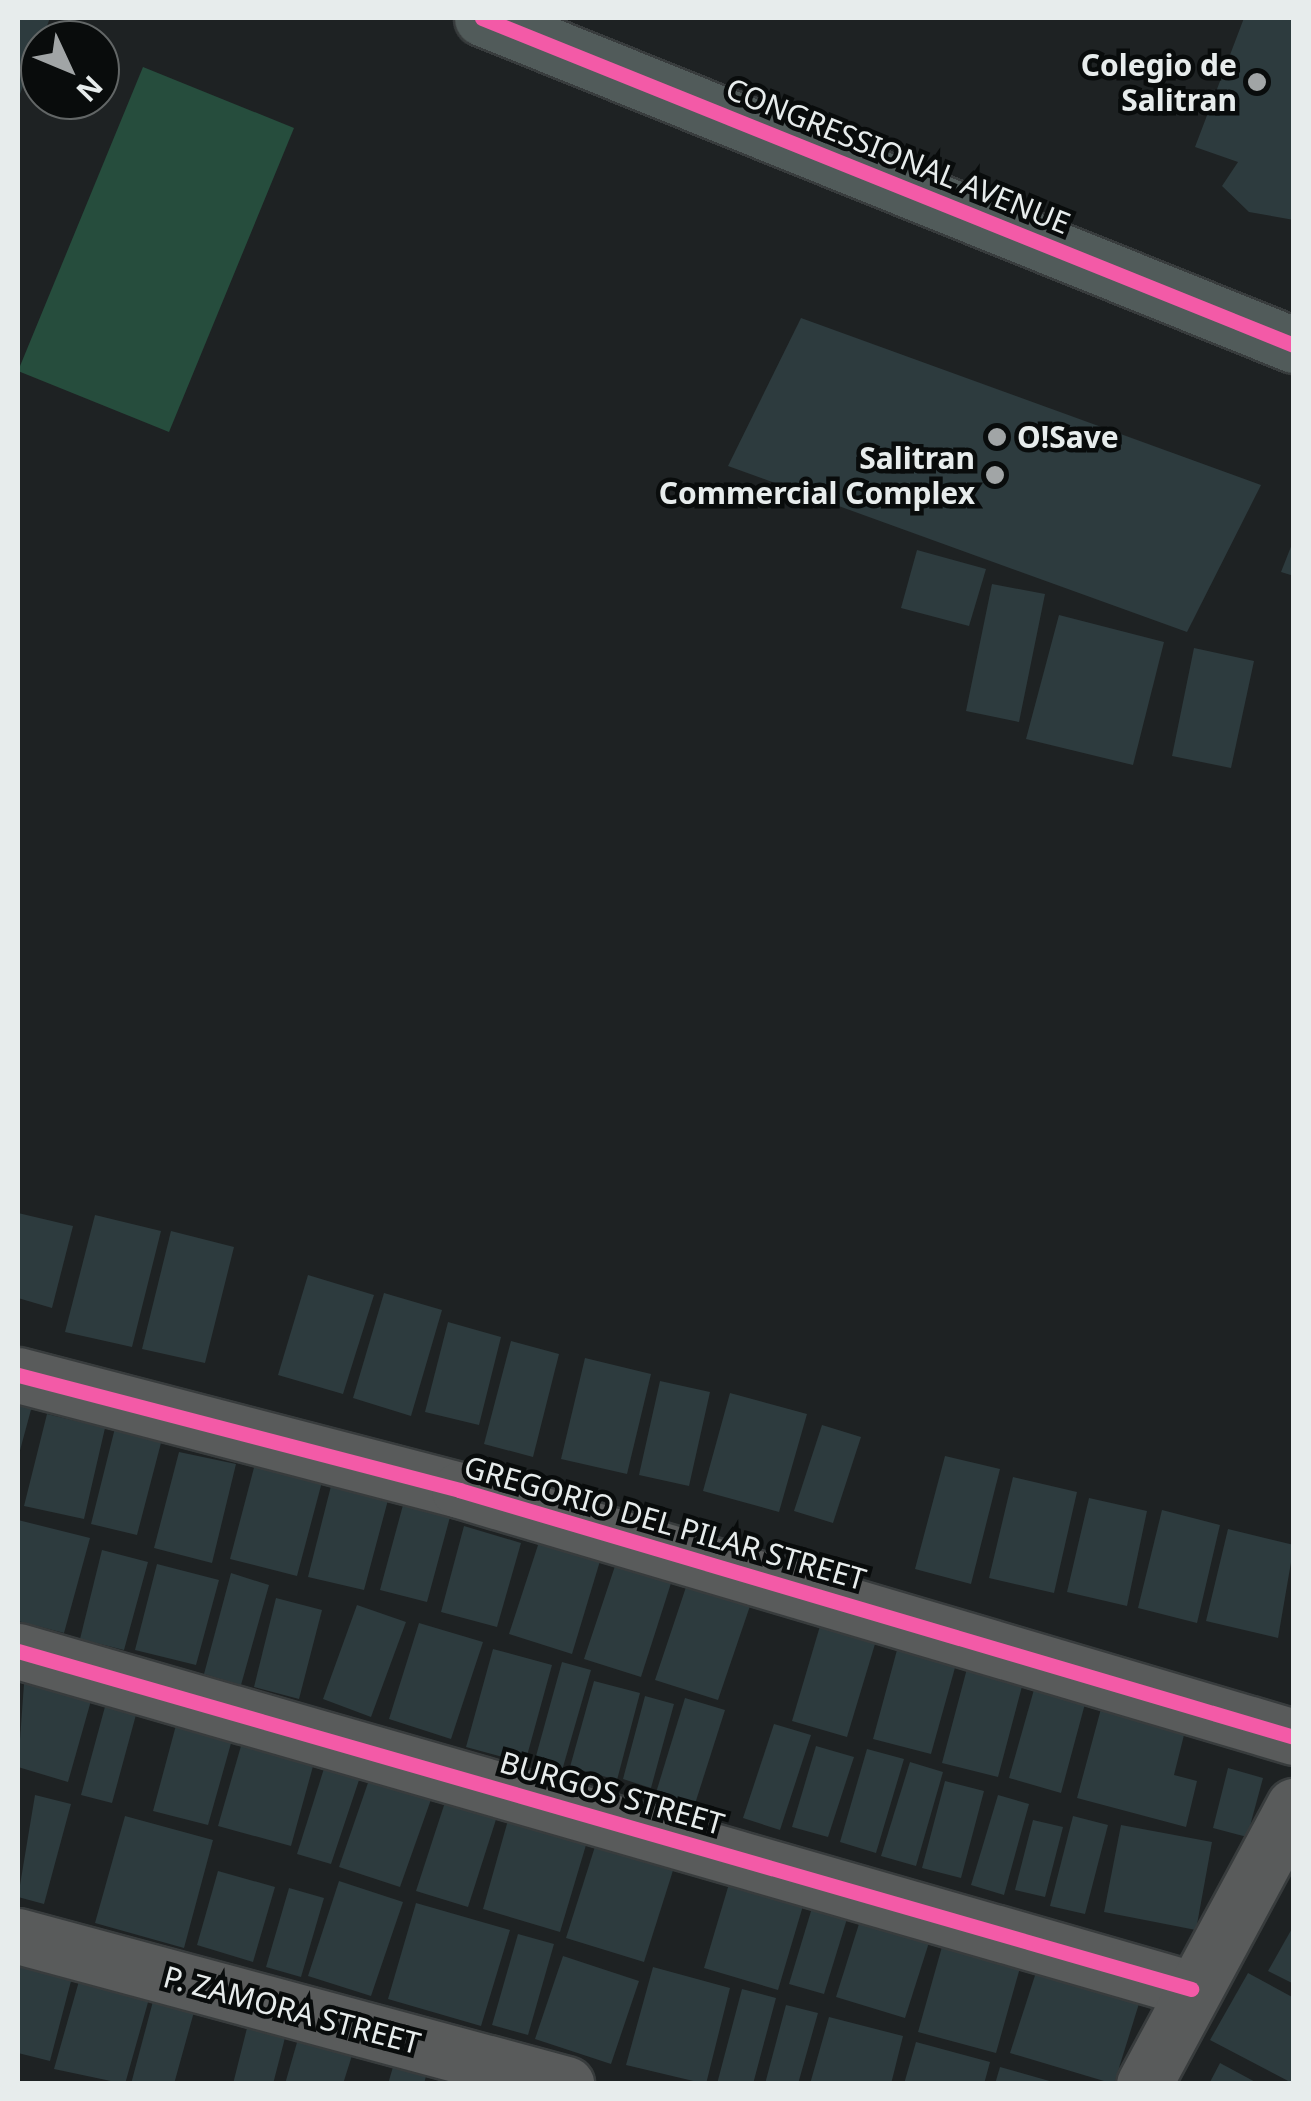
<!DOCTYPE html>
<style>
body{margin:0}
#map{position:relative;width:1311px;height:2101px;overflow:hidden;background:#1e2223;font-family:"Noto Sans",sans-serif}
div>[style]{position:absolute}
.green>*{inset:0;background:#264d3d}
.building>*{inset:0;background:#2d3b3e}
.roads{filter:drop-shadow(2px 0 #383c3d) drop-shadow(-2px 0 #383c3d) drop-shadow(0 2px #383c3d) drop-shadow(0 -2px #383c3d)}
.minor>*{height:55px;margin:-27.5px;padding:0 27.5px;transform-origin:27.5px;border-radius:27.5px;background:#595b5b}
.major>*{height:55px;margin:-27.5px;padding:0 27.5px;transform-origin:27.5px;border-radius:27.5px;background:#515b5a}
.cycleway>*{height:15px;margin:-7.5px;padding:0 7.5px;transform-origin:7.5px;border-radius:7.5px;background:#f35aa7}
.dots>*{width:28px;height:28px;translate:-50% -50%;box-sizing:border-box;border:5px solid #090c0c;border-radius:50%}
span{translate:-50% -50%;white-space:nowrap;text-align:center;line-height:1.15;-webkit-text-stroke:9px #090c0c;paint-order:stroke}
.poi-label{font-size:30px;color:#e7ecec;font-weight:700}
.right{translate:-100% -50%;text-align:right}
.left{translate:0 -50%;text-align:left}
.street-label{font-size:30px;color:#e7ecec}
.frame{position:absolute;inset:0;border:20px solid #e7ecec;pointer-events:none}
.north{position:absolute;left:20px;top:20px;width:100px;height:100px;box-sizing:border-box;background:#090c0c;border:2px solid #626666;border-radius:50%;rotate:134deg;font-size:28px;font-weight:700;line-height:40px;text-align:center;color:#e7ecec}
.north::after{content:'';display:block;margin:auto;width:35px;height:45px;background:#a1a5a6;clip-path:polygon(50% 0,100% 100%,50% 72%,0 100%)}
</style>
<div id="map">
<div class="green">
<div style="clip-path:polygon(143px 67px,294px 128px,169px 432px,18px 371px)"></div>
</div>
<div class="building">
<div style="clip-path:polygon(18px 18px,50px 18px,18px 99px)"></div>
<div style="clip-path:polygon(1244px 18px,1294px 18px,1294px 220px,1249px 212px,1222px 186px,1238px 162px,1195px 147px)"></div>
<div style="clip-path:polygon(801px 318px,1261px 485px,1187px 632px,728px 466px)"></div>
<div style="clip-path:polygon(1294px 539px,1294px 576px,1281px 572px)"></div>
<div style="clip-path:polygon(917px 550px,986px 569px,969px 626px,901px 608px)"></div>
<div style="clip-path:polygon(992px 584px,1045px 594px,1019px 722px,966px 711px)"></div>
<div style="clip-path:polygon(1059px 615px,1164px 642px,1133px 765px,1026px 739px)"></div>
<div style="clip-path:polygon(1194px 648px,1254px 661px,1231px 768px,1172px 756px)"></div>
<div style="clip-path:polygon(18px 1213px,73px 1226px,52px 1308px,18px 1298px)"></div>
<div style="clip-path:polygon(95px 1215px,161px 1231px,132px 1347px,65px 1332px)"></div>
<div style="clip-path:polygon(171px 1231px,234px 1247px,205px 1363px,142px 1349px)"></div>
<div style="clip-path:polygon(308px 1275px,374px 1295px,343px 1394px,278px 1375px)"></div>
<div style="clip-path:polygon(384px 1293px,442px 1310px,411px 1416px,353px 1398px)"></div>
<div style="clip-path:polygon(448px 1322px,501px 1337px,479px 1425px,425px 1412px)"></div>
<div style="clip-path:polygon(511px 1341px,559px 1354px,533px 1457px,484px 1444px)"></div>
<div style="clip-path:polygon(585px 1358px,651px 1374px,627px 1474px,561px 1459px)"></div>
<div style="clip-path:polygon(660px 1381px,710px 1392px,689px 1486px,639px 1475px)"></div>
<div style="clip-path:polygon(730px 1393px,807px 1414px,779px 1512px,703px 1491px)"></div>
<div style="clip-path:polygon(18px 1403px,32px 1406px,19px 1454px,18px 1454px)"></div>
<div style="clip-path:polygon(47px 1414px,105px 1428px,84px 1519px,24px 1506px)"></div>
<div style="clip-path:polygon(822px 1425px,861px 1437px,833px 1523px,794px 1511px)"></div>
<div style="clip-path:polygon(115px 1428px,162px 1439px,137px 1535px,91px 1524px)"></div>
<div style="clip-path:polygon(179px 1452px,236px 1464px,212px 1563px,154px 1548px)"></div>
<div style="clip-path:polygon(945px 1456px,1000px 1469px,971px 1584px,915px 1569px)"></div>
<div style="clip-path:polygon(256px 1460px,323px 1478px,297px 1576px,230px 1559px)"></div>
<div style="clip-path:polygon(1013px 1477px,1077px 1492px,1054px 1593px,989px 1578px)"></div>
<div style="clip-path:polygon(331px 1486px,388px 1500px,364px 1590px,308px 1577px)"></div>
<div style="clip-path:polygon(1089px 1498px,1147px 1511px,1127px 1606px,1067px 1592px)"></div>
<div style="clip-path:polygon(403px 1505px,450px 1517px,427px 1602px,380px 1590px)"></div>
<div style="clip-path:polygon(1162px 1510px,1220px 1525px,1197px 1623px,1138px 1608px)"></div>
<div style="clip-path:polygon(18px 1520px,90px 1538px,64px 1633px,18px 1621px)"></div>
<div style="clip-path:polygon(464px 1526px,521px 1543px,497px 1627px,441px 1612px)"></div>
<div style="clip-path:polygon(1228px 1529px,1294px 1545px,1278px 1638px,1206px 1621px)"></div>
<div style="clip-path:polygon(539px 1542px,600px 1561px,572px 1654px,509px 1634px)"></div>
<div style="clip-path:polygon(102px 1550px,148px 1562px,124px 1650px,80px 1639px)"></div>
<div style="clip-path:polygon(616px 1563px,672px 1580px,641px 1677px,584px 1659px)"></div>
<div style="clip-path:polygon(157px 1564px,219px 1580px,196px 1665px,135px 1650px)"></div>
<div style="clip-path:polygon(231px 1573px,269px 1585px,241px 1685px,204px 1674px)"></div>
<div style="clip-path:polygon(687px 1584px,750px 1606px,718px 1700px,655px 1680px)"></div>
<div style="clip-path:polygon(276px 1598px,322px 1610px,299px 1699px,254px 1687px)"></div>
<div style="clip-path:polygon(357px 1605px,406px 1622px,371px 1717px,323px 1699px)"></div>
<div style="clip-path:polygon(419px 1623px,483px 1642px,451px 1739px,389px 1719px)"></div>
<div style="clip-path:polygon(820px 1626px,875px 1644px,847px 1737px,792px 1721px)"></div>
<div style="clip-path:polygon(493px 1649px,552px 1665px,525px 1763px,466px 1747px)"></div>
<div style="clip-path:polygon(897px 1650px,956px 1664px,931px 1754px,873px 1739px)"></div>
<div style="clip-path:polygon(969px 1661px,1025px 1675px,998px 1777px,942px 1763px)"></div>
<div style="clip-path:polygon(562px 1662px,591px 1670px,561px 1774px,533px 1767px)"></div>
<div style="clip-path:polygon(25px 1670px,94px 1690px,68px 1782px,18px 1767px)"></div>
<div style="clip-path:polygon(594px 1681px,640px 1693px,617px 1780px,570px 1767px)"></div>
<div style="clip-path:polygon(1035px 1686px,1086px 1700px,1061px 1793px,1009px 1778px)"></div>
<div style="clip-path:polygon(645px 1696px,674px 1704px,651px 1788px,623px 1779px)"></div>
<div style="clip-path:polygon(685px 1698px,725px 1710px,694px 1807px,655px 1796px)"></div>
<div style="clip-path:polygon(106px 1703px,137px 1711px,112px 1803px,81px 1795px)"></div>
<div style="clip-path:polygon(1102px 1705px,1186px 1727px,1174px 1775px,1197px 1781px,1186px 1827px,1077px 1798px)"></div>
<div style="clip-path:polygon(179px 1714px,235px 1729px,208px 1825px,153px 1811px)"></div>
<div style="clip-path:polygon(774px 1724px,811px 1735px,780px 1830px,743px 1818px)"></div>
<div style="clip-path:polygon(243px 1739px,315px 1759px,291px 1846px,218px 1826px)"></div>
<div style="clip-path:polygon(816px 1746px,854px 1757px,828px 1837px,792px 1827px)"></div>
<div style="clip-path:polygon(867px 1749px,904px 1759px,876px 1853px,840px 1842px)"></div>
<div style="clip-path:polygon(327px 1759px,362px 1771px,331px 1864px,297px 1854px)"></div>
<div style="clip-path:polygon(910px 1762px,943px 1772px,916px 1866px,881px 1856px)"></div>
<div style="clip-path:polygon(1228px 1768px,1263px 1778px,1247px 1837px,1213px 1828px)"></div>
<div style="clip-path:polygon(372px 1771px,434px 1791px,400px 1887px,339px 1867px)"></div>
<div style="clip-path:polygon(945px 1781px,984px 1791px,961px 1878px,922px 1868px)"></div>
<div style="clip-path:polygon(449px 1790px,500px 1807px,468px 1907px,416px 1891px)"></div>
<div style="clip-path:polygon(35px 1795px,71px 1804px,44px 1904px,18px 1897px)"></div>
<div style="clip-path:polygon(998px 1795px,1029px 1804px,1004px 1895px,971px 1885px)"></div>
<div style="clip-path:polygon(510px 1813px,589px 1835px,560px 1932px,483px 1909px)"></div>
<div style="clip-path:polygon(125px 1816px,213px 1840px,184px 1948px,95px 1923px)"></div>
<div style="clip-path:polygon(1073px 1816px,1108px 1825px,1085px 1914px,1050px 1906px)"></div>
<div style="clip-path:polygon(1033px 1820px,1063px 1827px,1045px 1897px,1015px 1890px)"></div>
<div style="clip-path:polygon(1121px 1825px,1212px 1842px,1196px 1930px,1104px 1912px)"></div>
<div style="clip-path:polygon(598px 1837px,676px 1861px,644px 1962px,566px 1938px)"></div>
<div style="clip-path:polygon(218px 1871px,275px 1887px,253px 1962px,197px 1945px)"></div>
<div style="clip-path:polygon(731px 1877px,805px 1899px,778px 1990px,704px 1968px)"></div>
<div style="clip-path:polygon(339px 1881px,403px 1902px,371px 1996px,308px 1976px)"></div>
<div style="clip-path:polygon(289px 1888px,324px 1898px,301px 1977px,266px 1967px)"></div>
<div style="clip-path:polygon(815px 1898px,850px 1909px,824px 1994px,789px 1984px)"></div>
<div style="clip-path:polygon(416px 1903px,510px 1930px,481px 2026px,388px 1999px)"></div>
<div style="clip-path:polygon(863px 1911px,932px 1933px,905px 2018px,836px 1997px)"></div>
<div style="clip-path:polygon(1294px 1925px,1294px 1984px,1268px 1971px)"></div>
<div style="clip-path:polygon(518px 1934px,554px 1944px,528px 2035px,492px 2025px)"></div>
<div style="clip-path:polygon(945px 1936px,1023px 1957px,996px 2053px,918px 2032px)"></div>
<div style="clip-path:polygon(18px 1951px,75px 1966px,50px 2061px,18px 2053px)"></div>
<div style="clip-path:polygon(563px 1956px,639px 1981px,611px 2064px,535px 2039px)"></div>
<div style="clip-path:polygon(1039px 1963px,1142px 1994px,1114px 2084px,1010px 2053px)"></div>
<div style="clip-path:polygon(83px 1967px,152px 1988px,125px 2084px,54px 2069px)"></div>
<div style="clip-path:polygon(653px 1967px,730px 1988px,706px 2084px,626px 2065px)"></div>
<div style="clip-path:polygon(1248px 1973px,1294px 1998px,1294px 2084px,1210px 2040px)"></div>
<div style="clip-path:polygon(742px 1989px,776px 1998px,753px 2084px,717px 2084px)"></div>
<div style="clip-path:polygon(156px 1990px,197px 2001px,174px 2084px,131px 2084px)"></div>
<div style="clip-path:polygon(786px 2005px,818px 2013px,798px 2084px,765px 2084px)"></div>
<div style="clip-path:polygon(829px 2017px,903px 2036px,891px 2084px,810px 2084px)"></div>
<div style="clip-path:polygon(249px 2020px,287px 2030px,273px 2084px,233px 2084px)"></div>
<div style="clip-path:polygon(300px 2032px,354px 2049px,343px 2084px,285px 2084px)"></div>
<div style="clip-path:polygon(916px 2042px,990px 2062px,984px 2084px,904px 2084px)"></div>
<div style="clip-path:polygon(395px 2060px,428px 2068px,424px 2084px,388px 2084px)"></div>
<div style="clip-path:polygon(1220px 2063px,1259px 2084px,1209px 2084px)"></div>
<div style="clip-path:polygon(1000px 2067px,1053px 2082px,1052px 2084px,995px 2084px)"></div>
</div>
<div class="roads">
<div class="minor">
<div style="left:18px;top:1375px;width:456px;rotate:14.6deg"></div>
<div style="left:459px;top:1490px;width:871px;rotate:16.48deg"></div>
<div style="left:18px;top:1651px;width:1221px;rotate:16.07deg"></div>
<div style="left:18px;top:1936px;width:568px;rotate:15.11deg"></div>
<div style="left:1144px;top:2084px;width:316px;rotate:-61.7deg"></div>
</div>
<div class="major">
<div style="left:482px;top:18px;width:875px;rotate:21.94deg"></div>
</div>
</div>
<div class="cycleway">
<div style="left:482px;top:18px;width:875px;rotate:21.94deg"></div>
<div style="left:18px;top:1375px;width:456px;rotate:14.6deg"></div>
<div style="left:459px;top:1490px;width:871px;rotate:16.48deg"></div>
<div style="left:18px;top:1651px;width:1221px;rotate:16.07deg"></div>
</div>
<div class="dots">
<div style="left:1257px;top:82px;background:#a1a5a6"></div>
<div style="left:997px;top:437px;background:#a1a5a6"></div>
<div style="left:995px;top:475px;background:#a1a5a6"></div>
</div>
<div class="poi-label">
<span class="right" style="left:1237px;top:82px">Colegio de<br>Salitran</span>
<span class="left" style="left:1017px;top:437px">O!Save</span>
<span class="right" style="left:975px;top:475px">Salitran<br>Commercial Complex</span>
</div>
<div class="street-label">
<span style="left:898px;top:156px;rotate:22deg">CONGRESSIONAL AVENUE</span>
<span style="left:665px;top:1523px;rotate:16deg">GREGORIO DEL PILAR STREET</span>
<span style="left:612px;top:1793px;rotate:16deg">BURGOS STREET</span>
<span style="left:292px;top:2010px;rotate:15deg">P. ZAMORA STREET</span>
</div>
<div class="frame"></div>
<div class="north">N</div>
</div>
